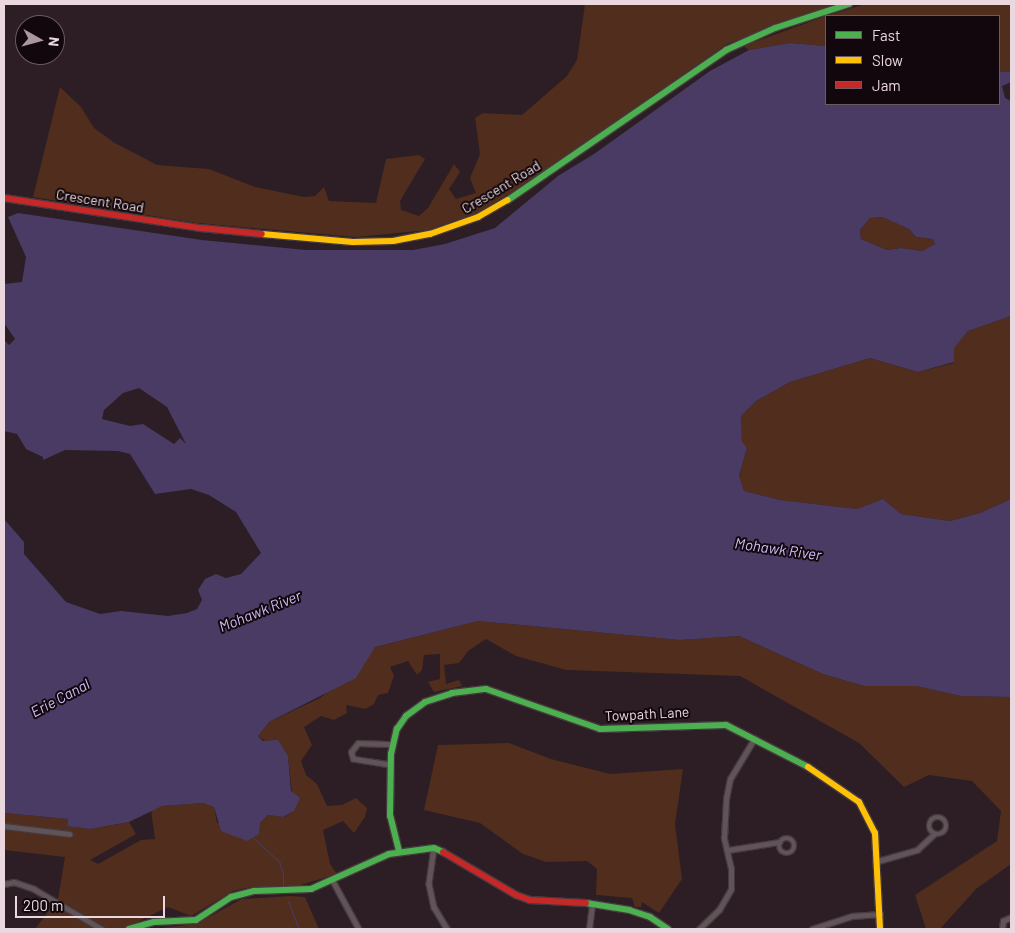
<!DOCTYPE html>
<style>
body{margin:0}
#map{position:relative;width:1015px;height:933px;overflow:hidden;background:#2c1e24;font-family:Barlow,sans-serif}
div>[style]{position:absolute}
.green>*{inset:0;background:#502d1c}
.water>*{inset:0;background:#493b64}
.stream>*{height:1px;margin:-0.5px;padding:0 0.5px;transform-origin:0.5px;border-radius:0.5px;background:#493b64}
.roads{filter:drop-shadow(1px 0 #463a3f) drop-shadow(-1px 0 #463a3f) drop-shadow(0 1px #463a3f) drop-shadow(0 -1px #463a3f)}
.street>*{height:4.5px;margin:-2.25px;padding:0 2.25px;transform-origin:2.25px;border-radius:2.25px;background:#605459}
.street>.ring{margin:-2.25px;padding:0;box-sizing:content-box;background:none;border:4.5px solid #605459;border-radius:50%}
.fast>*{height:6px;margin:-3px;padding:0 3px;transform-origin:3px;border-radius:3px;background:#4caf50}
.slow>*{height:6px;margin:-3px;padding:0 3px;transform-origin:3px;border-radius:3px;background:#ffc107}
.jam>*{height:6px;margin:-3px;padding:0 3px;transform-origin:3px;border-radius:3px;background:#c62828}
span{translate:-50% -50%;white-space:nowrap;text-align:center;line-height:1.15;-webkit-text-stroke:4px #12070c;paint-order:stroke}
.street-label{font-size:14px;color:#ebd8df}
.water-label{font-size:15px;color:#cebdf9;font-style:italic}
.frame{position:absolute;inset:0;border:5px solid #ebd8df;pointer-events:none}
.legend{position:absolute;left:825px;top:15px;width:175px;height:90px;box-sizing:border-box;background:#12070c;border:1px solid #695b60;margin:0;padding:6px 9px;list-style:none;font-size:15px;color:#ebd8df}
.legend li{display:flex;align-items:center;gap:10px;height:25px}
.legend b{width:25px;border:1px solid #695b60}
.north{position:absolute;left:15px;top:15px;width:50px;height:50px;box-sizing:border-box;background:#12070c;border:1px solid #695b60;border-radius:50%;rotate:97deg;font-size:14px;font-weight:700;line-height:20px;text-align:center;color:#ebd8df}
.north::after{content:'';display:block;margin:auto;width:18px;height:22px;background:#a8979e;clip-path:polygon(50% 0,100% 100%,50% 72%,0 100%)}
.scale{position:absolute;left:15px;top:896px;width:150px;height:22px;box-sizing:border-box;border:2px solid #ebd8df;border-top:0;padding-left:6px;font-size:15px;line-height:18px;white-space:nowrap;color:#ebd8df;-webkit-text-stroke:4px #12070c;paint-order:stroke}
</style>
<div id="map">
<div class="green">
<div style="clip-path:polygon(585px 4px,834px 4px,727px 44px,519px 188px,477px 213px,428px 230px,356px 237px,197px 223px,33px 197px,60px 87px,81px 107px,94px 128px,115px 143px,157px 165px,209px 169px,255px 187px,304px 197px,315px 196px,324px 187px,329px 201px,376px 203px,386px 159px,419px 155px,425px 159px,400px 201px,401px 210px,419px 216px,428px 208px,454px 164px,460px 172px,449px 189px,456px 199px,476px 193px,470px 178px,480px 154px,475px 118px,483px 113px,522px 115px,567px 76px,577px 60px)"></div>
<div style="clip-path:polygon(865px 4px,1011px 4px,1011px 72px,999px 72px,999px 16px,827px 16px)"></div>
<div style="clip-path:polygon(826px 16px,826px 46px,790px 43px,749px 50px,743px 46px)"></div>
<div style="clip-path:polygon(882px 217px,909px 229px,916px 237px,933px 239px,935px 244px,922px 251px,901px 248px,887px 250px,861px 239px,860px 230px,870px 218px)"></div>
<div style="clip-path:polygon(1011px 316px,1011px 499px,980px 513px,950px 521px,901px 514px,883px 499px,857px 509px,780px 500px,744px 491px,739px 475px,747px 448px,742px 443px,741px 416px,756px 401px,790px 382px,870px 358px,918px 372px,954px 363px,953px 348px,968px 331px)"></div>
<div style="clip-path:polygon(478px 621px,680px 640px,739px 636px,823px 674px,864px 686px,916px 686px,961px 696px,1011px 697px,1011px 864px,976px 889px,940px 929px,926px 929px,915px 895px,997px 841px,1001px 811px,972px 781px,929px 775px,904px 787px,859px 743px,740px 676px,566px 670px,516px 656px,486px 639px,468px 651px,459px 663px,444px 665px,446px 684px,459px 680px,462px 686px,434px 692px,428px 682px,440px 679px,440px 654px,424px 655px,422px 670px,417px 675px,408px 661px,390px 667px,394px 676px,388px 693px,378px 695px,374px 704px,365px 709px,346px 705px,347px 713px,334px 720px,321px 716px,304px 727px,312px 745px,301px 761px,306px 775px,317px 784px,327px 806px,342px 805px,356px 798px,367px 808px,365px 817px,354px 833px,343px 821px,323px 830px,330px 864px,337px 874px,294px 887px,251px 887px,233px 891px,191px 916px,168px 907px,135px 923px,137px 929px,35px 929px,58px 899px,65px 857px,4px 850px,4px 813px,68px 819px,67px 826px,90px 829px,129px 822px,136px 834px,90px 860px,98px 864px,141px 840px,155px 839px,151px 810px,162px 806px,203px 803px,214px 807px,217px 823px,260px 823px,268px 815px,284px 817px,294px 811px,288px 756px,258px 736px,269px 722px,320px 698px,365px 661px,375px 647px)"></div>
<div style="clip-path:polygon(509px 743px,551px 759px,610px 774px,683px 769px,675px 824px,682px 879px,659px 913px,642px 902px,641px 907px,635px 907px,632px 898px,596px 895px,597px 869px,587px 861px,546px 862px,523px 854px,480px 823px,424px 810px,438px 745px)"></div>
<div style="clip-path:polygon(291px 896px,305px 897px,319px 929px,152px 929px,196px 924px,242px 899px)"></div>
</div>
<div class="water">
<div style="clip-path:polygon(evenodd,790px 43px,826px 46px,826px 104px,999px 104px,999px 72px,1011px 72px,1011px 82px,1002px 86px,1005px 98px,1011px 101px,1011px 316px,968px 331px,954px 348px,954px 362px,918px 372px,870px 358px,790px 382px,756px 401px,741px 416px,742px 442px,747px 448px,739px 475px,744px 491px,780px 500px,857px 509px,883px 499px,901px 514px,950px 521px,980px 513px,1011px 499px,1011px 697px,961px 696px,916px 686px,864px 686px,823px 674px,739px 636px,680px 640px,478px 621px,375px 647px,356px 678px,269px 722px,258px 736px,263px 741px,278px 740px,288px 756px,291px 791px,300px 798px,294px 811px,283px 817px,268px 815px,260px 823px,259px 834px,247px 841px,221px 831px,214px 807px,203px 803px,162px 806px,129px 822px,90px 829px,67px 826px,68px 819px,4px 813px,4px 519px,24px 542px,24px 554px,66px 602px,100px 614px,121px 611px,168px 616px,187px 613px,197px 609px,202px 600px,198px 590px,205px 579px,216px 574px,226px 578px,241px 574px,261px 553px,236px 512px,209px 495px,191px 489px,155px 494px,130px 454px,118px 451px,65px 450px,43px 460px,43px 457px,26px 449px,17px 434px,4px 431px,4px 340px,9px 345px,15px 339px,4px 323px,4px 284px,22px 282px,26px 257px,8px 217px,18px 213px,202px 240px,306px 250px,413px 250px,445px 244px,495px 228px,558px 176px,594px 154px,710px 71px,749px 50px,790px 43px,882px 217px,909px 229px,916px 237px,933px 239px,935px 244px,922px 251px,901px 248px,887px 250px,861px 239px,860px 230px,870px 218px,882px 217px,790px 43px,139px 388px,167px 407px,186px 444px,180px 438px,174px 444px,143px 424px,130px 426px,102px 419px,104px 410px,123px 393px,139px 388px)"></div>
</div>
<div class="stream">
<div style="left:252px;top:837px;width:36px;rotate:42deg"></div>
<div style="left:279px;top:861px;width:13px;rotate:72deg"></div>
<div style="left:283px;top:873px;width:12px;rotate:90deg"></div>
<div style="left:288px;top:901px;width:30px;rotate:69deg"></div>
</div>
<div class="roads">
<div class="street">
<div style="left:390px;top:765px;width:37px;rotate:-171deg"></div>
<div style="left:353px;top:759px;width:7px;rotate:-106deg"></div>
<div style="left:351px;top:752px;width:11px;rotate:-52deg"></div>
<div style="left:358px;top:743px;width:35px;rotate:2deg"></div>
<div class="ring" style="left:929px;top:817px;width:13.5px;height:13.5px"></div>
<div style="left:4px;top:826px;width:66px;rotate:6.9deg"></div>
<div class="ring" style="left:779px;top:838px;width:11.5px;height:11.5px"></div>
<div style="left:434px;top:848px;width:36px;rotate:98deg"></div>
<div style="left:429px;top:884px;width:24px;rotate:78deg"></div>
<div style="left:434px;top:907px;width:26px;rotate:59deg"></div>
<div style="left:728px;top:850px;width:52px;rotate:-8.9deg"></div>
<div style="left:878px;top:861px;width:41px;rotate:-15.8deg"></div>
<div style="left:917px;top:850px;width:23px;rotate:-43deg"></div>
<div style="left:333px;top:881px;width:55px;rotate:61.6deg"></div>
<div style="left:4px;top:884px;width:10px;rotate:-11deg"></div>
<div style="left:14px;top:882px;width:21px;rotate:19deg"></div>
<div style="left:34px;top:889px;width:79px;rotate:30.5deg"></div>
<div style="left:589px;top:929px;width:25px;rotate:-83deg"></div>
<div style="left:699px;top:929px;width:28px;rotate:-44deg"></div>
<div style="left:719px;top:910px;width:24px;rotate:-60deg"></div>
<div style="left:731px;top:889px;width:20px;rotate:-90deg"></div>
<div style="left:731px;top:869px;width:32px;rotate:-103deg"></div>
<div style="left:724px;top:838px;width:39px;rotate:-87deg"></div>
<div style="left:726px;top:799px;width:20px;rotate:-79deg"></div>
<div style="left:730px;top:779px;width:47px;rotate:-59deg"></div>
<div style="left:812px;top:929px;width:42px;rotate:-18deg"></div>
<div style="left:852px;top:916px;width:28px;rotate:-4deg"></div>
<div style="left:1002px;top:929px;width:8px;rotate:-83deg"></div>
<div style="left:1003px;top:921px;width:9px;rotate:-27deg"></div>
</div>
<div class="fast">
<div style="left:508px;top:200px;width:265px;rotate:-34.5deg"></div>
<div style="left:726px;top:50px;width:54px;rotate:-24.2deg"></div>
<div style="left:775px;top:28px;width:78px;rotate:-18deg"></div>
<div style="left:399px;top:851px;width:36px;rotate:-104deg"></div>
<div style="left:390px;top:816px;width:62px;rotate:-89.1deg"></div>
<div style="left:391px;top:754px;width:26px;rotate:-77deg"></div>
<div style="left:397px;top:729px;width:16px;rotate:-55deg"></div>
<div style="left:406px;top:716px;width:24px;rotate:-36deg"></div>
<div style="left:425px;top:702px;width:28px;rotate:-18deg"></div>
<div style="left:452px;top:693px;width:34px;rotate:-7deg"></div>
<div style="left:486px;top:689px;width:121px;rotate:19.3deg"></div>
<div style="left:600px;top:729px;width:126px;rotate:-1.8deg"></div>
<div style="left:726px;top:725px;width:92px;rotate:27.1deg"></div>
<div style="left:586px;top:903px;width:44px;rotate:9.2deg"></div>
<div style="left:629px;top:910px;width:22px;rotate:18deg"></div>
<div style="left:650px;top:917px;width:22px;rotate:34deg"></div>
<div style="left:129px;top:929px;width:26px;rotate:-16deg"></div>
<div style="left:154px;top:922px;width:42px;rotate:-2.7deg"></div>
<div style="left:196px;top:920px;width:42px;rotate:-33.3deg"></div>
<div style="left:231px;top:897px;width:24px;rotate:-15deg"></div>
<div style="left:254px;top:891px;width:57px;rotate:-2deg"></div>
<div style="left:311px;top:889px;width:85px;rotate:-24.2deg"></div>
<div style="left:389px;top:854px;width:45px;rotate:-7.6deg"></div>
<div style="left:434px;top:848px;width:10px;rotate:24deg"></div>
</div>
<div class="slow">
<div style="left:262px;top:234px;width:91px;rotate:5deg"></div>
<div style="left:353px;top:242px;width:40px;rotate:-1.4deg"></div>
<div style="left:393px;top:241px;width:38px;rotate:-11deg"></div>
<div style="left:430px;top:234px;width:51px;rotate:-19.5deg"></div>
<div style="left:478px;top:217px;width:34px;rotate:-30deg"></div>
<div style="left:808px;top:767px;width:62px;rotate:34.5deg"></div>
<div style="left:859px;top:802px;width:35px;rotate:63deg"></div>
<div style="left:875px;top:833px;width:96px;rotate:87deg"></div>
</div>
<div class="jam">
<div style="left:4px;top:198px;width:199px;rotate:8.7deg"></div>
<div style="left:201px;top:228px;width:61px;rotate:5.6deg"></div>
<div style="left:443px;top:852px;width:85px;rotate:30.5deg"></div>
<div style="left:516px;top:895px;width:15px;rotate:20deg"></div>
<div style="left:530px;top:900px;width:56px;rotate:3.1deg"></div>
</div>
</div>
<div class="street-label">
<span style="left:501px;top:187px;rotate:-31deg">Crescent Road</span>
<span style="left:100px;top:201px;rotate:9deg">Crescent Road</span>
<span style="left:647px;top:714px;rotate:-3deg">Towpath Lane</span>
</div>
<div class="water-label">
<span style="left:778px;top:549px;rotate:8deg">Mohawk River</span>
<span style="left:260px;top:611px;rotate:-22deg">Mohawk River</span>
<span style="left:60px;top:698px;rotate:-28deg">Erie Canal</span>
</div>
<div class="frame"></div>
<ul class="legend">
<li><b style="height:6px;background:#4caf50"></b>Fast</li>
<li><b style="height:6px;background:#ffc107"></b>Slow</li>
<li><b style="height:6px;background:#c62828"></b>Jam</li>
</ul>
<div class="north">N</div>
<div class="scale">200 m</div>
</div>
